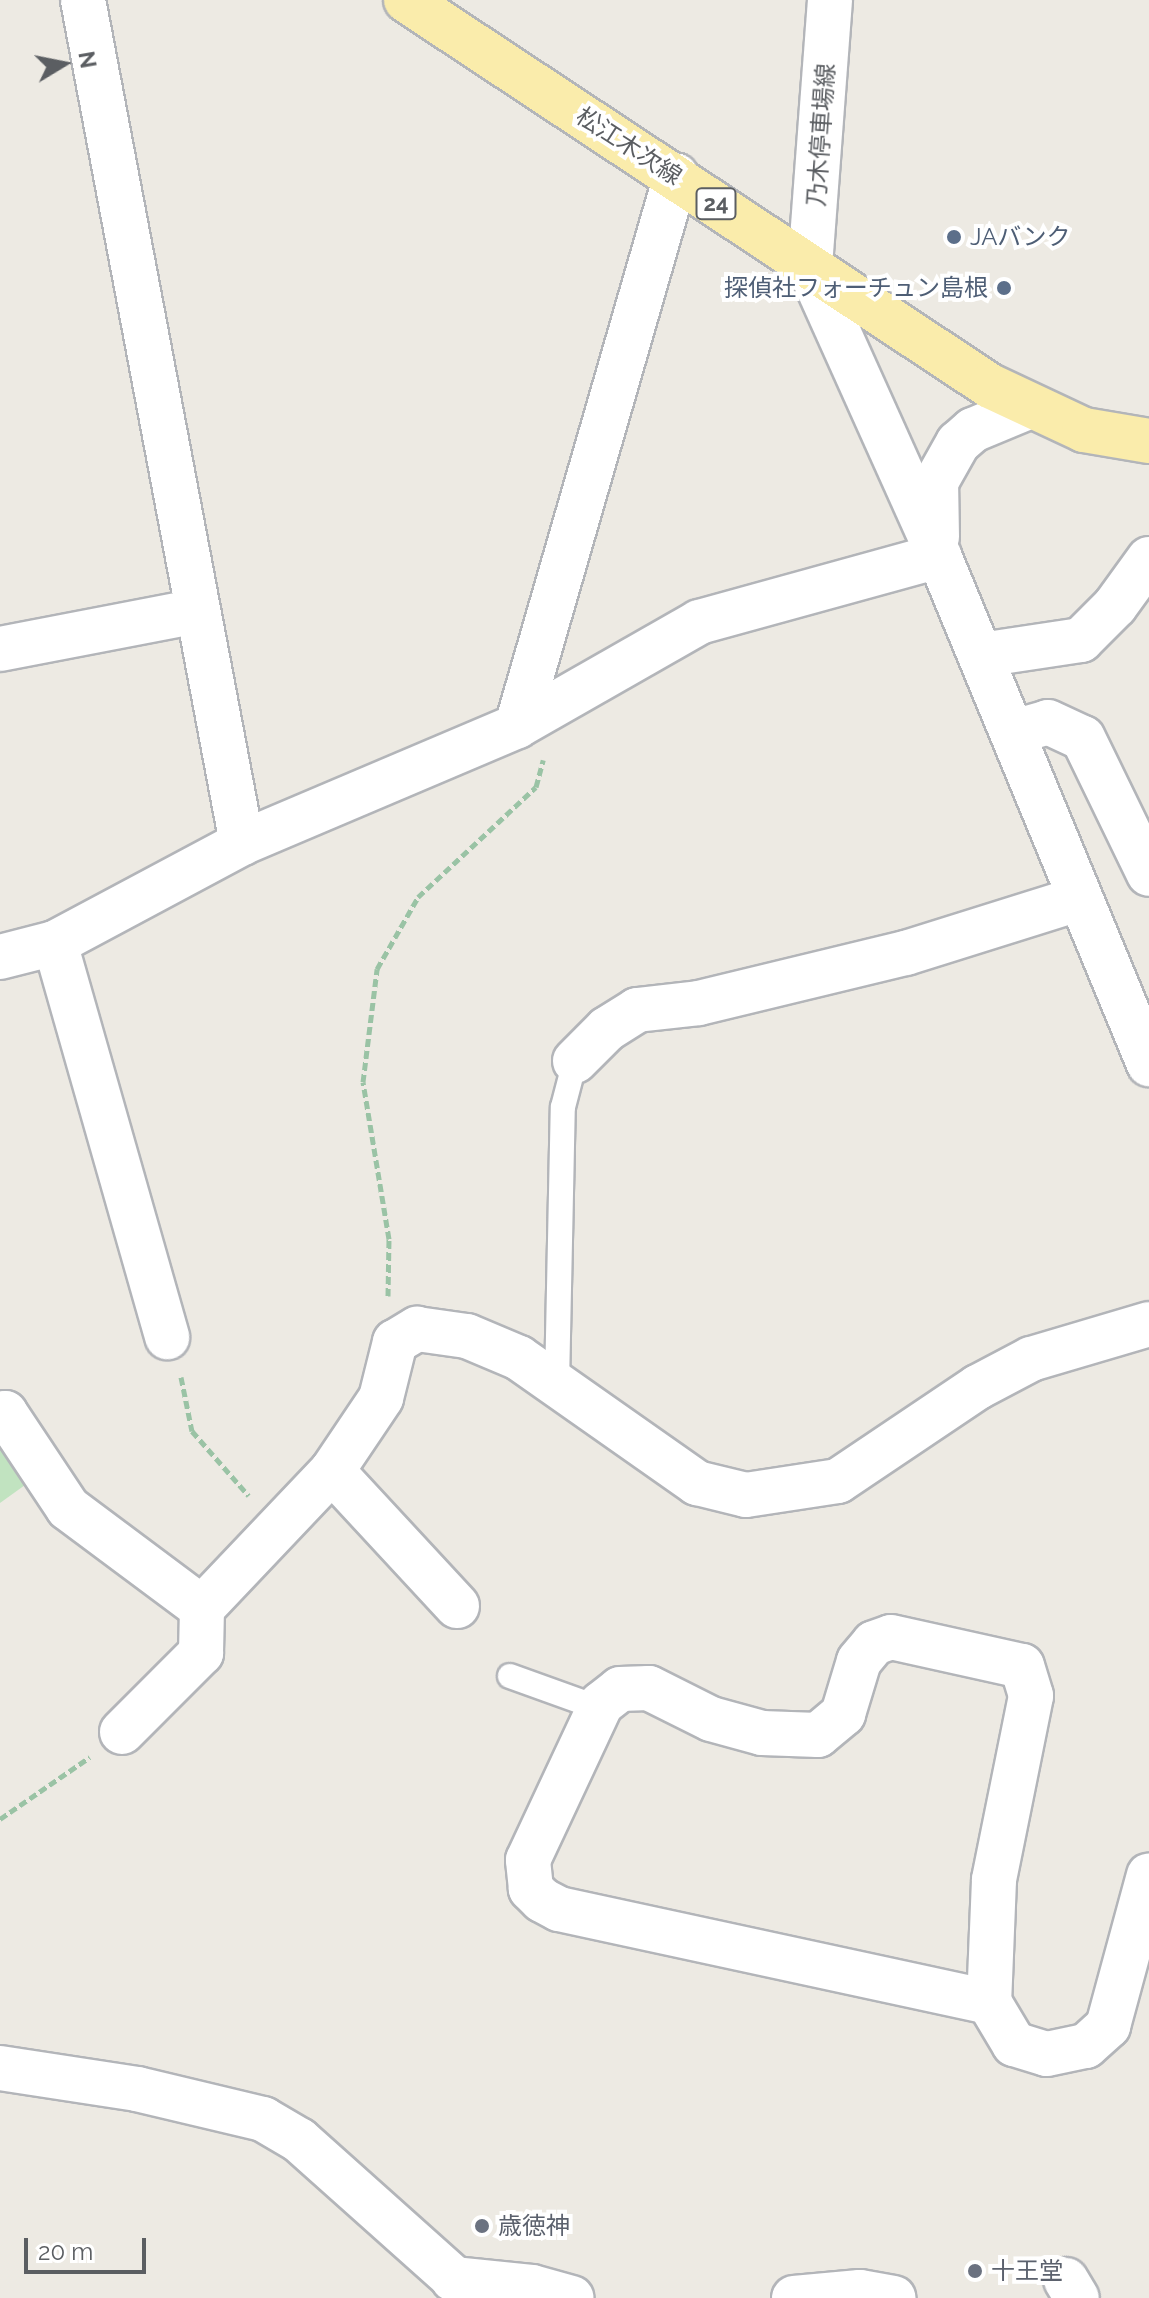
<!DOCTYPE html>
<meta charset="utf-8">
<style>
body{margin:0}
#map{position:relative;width:1149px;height:2298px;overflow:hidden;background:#edeae3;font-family:Raleway,"Noto Sans JP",sans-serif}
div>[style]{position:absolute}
.green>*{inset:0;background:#c1e3c0}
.path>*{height:5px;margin-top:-2.5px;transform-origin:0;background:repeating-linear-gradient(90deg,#9ac3a5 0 8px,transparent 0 12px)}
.roads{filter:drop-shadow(2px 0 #b3b5b9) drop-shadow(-2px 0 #b3b5b9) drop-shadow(0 2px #b3b5b9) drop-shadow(0 -2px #b3b5b9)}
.lane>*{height:24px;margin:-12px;padding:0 12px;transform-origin:12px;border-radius:12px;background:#fff}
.street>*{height:44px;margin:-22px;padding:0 22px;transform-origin:22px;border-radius:22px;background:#fff}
.secondary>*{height:44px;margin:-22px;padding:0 22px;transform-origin:22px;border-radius:22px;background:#fff}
.primary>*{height:44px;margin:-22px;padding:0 22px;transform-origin:22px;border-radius:22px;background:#faecab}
.dots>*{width:22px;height:22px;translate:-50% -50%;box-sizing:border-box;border:4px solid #fff;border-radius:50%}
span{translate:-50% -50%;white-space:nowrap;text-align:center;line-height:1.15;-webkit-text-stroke:8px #fff;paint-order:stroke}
.shield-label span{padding:2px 6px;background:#fff;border:2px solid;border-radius:6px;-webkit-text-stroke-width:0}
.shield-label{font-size:22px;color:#5b5e62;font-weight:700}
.street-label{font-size:24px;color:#5b5e62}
.service-label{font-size:24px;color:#4e5e75}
.left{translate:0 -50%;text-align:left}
.right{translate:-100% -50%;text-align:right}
.worship-label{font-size:24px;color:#5b616d}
.north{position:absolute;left:24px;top:24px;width:80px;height:80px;-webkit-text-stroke:6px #fff;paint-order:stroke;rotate:80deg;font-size:22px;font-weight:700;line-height:32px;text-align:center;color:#5b5e62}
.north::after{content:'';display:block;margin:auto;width:28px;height:36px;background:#5b5e62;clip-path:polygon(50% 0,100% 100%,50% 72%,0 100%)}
.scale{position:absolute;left:24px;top:2238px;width:122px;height:36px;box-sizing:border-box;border:4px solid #5b5e62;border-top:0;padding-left:10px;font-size:24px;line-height:28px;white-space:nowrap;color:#5b5e62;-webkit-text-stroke:6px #fff;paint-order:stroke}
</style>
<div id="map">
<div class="green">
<div style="clip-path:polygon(0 1443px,32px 1480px,0 1503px)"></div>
</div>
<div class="path">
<div style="left:388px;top:1296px;width:57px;rotate:-89deg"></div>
<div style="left:389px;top:1239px;width:159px;rotate:-99.4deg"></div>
<div style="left:363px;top:1082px;width:114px;rotate:-82.9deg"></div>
<div style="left:377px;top:969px;width:83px;rotate:-60.3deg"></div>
<div style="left:418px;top:897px;width:161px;rotate:-43deg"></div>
<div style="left:536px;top:787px;width:28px;rotate:-75deg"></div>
<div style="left:181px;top:1377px;width:55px;rotate:78.5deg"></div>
<div style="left:192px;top:1431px;width:86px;rotate:48.8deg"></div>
<div style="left:0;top:1819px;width:109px;rotate:-34.6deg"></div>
</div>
<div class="roads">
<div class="lane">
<div style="left:557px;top:1384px;width:277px;rotate:-88.8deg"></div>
<div style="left:563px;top:1107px;width:48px;rotate:-75.4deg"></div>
<div style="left:510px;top:1676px;width:95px;rotate:19.8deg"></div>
</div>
<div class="street">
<div style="left:83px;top:0;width:858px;rotate:79.32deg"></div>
<div style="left:0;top:649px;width:201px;rotate:-10.9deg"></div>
<div style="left:981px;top:655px;width:101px;rotate:-8.5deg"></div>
<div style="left:1081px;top:640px;width:48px;rotate:-45deg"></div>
<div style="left:1115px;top:606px;width:58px;rotate:-54.1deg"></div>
<div style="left:517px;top:726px;width:573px;rotate:-73.88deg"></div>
<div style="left:1014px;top:732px;width:35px;rotate:-16deg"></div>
<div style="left:1048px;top:722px;width:38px;rotate:25deg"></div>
<div style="left:1083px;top:738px;width:151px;rotate:64.1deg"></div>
<div style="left:55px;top:943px;width:410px;rotate:74.1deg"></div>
<div style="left:0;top:957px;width:57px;rotate:-14.3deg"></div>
<div style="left:55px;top:943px;width:212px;rotate:-28.1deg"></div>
<div style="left:242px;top:843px;width:299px;rotate:-23deg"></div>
<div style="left:517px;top:726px;width:210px;rotate:-29.7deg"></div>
<div style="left:699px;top:622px;width:249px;rotate:-15.4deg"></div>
<div style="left:575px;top:1061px;width:45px;rotate:-45deg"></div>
<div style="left:607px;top:1029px;width:36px;rotate:-32deg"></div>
<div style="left:637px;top:1010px;width:62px;rotate:-6.4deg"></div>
<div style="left:699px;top:1003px;width:213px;rotate:-13.6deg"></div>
<div style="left:906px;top:953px;width:180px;rotate:-17.4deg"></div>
<div style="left:0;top:1416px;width:6px;rotate:-31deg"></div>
<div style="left:5px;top:1413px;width:114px;rotate:56.4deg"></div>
<div style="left:68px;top:1508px;width:167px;rotate:36.7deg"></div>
<div style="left:332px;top:1471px;width:88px;rotate:-56.1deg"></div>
<div style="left:381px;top:1398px;width:58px;rotate:-76deg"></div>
<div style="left:395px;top:1342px;width:26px;rotate:-31deg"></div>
<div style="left:417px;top:1329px;width:50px;rotate:8deg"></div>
<div style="left:467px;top:1336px;width:56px;rotate:22.9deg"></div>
<div style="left:519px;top:1358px;width:218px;rotate:35.1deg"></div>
<div style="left:697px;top:1483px;width:50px;rotate:13.8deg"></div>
<div style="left:746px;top:1495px;width:93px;rotate:-8.7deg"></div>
<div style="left:838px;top:1481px;width:169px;rotate:-33.9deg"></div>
<div style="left:978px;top:1387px;width:60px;rotate:-27.8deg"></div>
<div style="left:1031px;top:1359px;width:123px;rotate:-16.5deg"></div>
<div style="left:122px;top:1732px;width:112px;rotate:-45deg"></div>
<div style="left:201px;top:1653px;width:45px;rotate:-88.7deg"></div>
<div style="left:202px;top:1608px;width:189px;rotate:-46.5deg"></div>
<div style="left:332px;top:1471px;width:184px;rotate:47.2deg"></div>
<div style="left:989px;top:2002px;width:440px;rotate:-167.8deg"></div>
<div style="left:559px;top:1909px;width:19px;rotate:-152deg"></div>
<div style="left:542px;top:1900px;width:16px;rotate:-135deg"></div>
<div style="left:531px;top:1889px;width:29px;rotate:-96deg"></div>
<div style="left:528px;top:1860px;width:172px;rotate:-64.9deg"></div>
<div style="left:601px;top:1704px;width:24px;rotate:-38deg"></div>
<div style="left:620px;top:1689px;width:29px;rotate:-2deg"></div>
<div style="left:649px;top:1688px;width:69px;rotate:26.6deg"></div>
<div style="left:711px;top:1719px;width:53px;rotate:15.4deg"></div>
<div style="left:762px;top:1733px;width:56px;rotate:2deg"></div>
<div style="left:818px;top:1735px;width:33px;rotate:-40deg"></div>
<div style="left:843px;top:1714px;width:55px;rotate:-73.2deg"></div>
<div style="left:859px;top:1661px;width:23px;rotate:-50deg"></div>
<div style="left:874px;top:1643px;width:18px;rotate:-19deg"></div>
<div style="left:891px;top:1637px;width:134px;rotate:12.5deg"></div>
<div style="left:1022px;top:1666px;width:31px;rotate:73deg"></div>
<div style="left:1031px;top:1696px;width:188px;rotate:101.4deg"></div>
<div style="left:994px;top:1880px;width:122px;rotate:92.3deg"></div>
<div style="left:989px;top:2002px;width:49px;rotate:59.2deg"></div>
<div style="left:1014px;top:2044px;width:34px;rotate:17deg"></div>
<div style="left:1047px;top:2054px;width:40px;rotate:-12deg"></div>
<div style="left:1086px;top:2046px;width:30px;rotate:-42deg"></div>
<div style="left:1108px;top:2026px;width:156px;rotate:-74.8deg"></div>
<div style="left:0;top:2068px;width:139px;rotate:8.7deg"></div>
<div style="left:137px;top:2089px;width:130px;rotate:13.4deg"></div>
<div style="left:263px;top:2119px;width:42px;rotate:30.3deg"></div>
<div style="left:299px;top:2140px;width:237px;rotate:41.8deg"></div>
<div style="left:453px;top:2279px;width:79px;rotate:5.8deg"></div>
<div style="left:532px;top:2287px;width:41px;rotate:15.4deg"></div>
<div style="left:1066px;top:2280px;width:21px;rotate:59deg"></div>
<div style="left:794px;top:2298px;width:66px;rotate:-5.2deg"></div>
<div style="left:860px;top:2292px;width:34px;rotate:10deg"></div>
</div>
<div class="secondary">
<div style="left:830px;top:0;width:270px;rotate:94.3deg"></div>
<div style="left:810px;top:269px;width:315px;rotate:65.8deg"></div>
<div style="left:939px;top:556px;width:550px;rotate:67.54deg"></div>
<div style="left:937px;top:537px;width:55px;rotate:-91deg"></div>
<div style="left:936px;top:482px;width:45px;rotate:-60.6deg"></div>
<div style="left:958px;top:443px;width:20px;rotate:-41deg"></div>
<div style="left:973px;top:430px;width:60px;rotate:-22.7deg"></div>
</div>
<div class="primary">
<div style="left:406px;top:0;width:700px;rotate:33.46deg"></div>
<div style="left:990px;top:386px;width:104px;rotate:25.1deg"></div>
<div style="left:1084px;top:430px;width:66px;rotate:9.6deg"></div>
</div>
</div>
<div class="dots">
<div style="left:954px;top:237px;background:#5c6f8a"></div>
<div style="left:1004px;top:288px;background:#5c6f8a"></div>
<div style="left:482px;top:2226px;background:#6b7280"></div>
<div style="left:975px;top:2271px;background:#6b7280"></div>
</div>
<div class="shield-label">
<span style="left:716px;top:204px">24</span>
</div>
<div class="street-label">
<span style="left:821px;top:135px;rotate:-86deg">乃木停車場線</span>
<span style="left:629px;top:146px;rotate:33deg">松江木次線</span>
</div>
<div class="service-label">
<span class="left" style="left:970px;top:237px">JAバンク</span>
<span class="right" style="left:988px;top:288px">探偵社フォーチュン島根</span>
</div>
<div class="worship-label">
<span class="left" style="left:498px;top:2226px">歳徳神</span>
<span class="left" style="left:991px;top:2271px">十王堂</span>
</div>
<div class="north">N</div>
<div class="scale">20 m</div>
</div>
